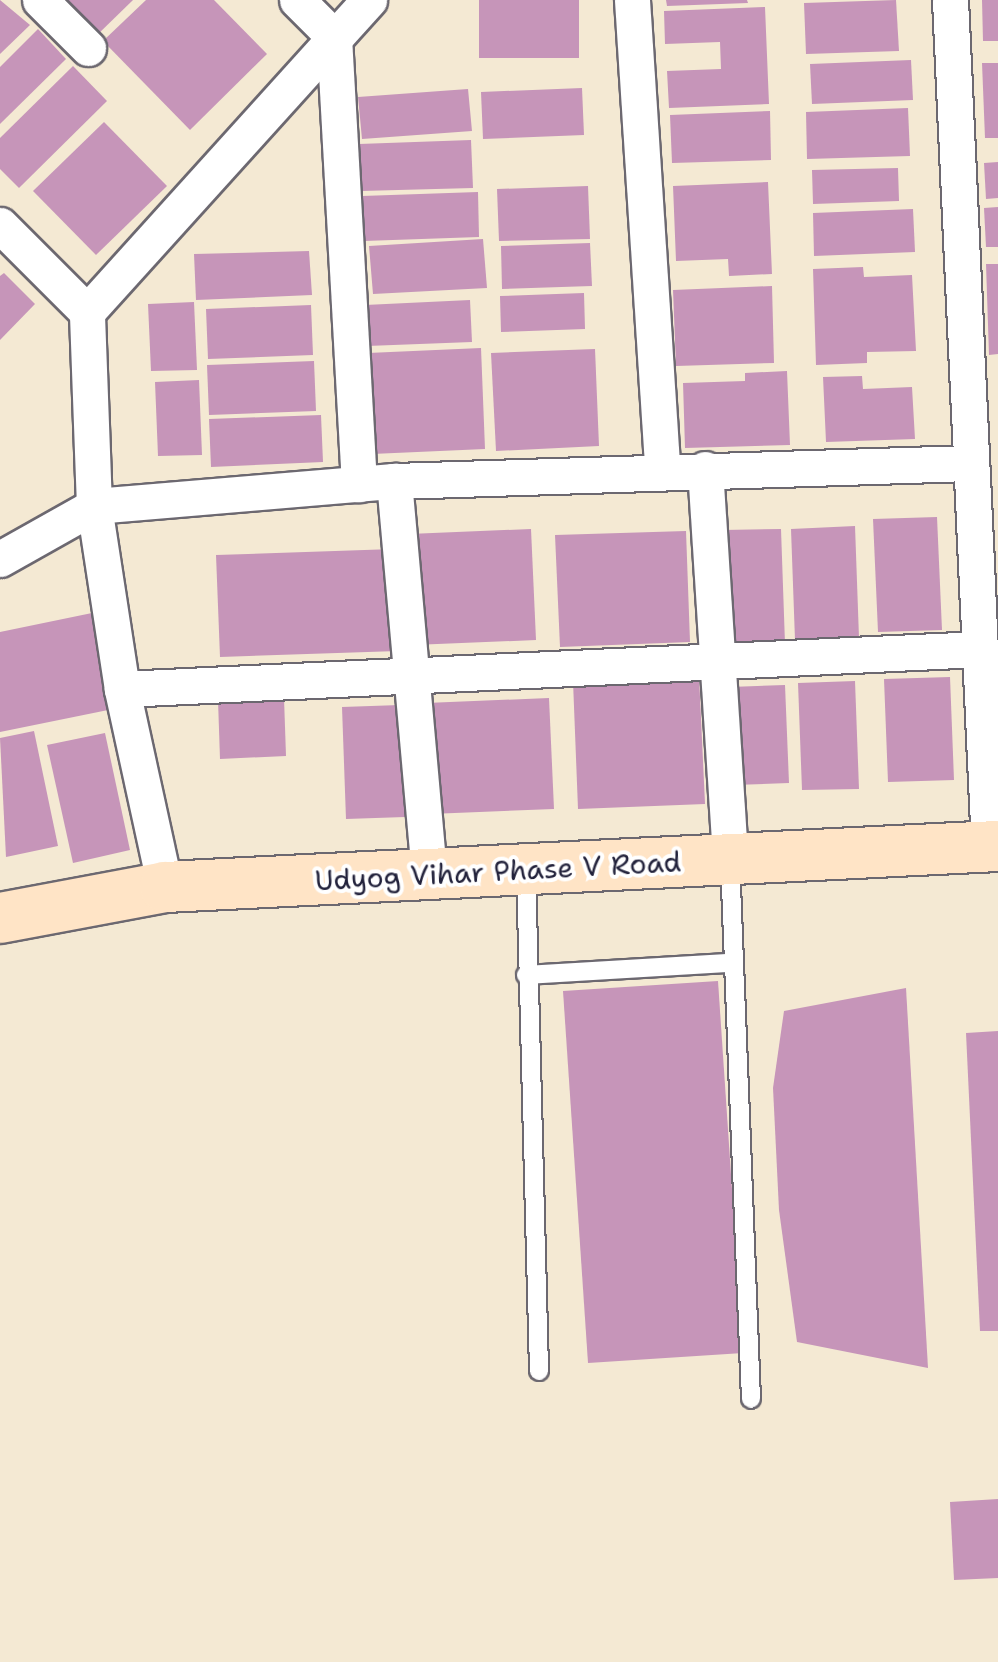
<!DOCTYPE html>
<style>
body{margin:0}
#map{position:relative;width:998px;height:1662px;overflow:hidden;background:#f4e9d3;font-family:"Shantell Sans",sans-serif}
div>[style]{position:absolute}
.building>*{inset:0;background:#c695b9}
.roads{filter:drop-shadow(2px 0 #6c6870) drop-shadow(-2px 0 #6c6870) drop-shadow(0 2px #6c6870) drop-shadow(0 -2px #6c6870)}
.lane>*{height:18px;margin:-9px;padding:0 9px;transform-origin:9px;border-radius:9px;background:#fff}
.street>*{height:35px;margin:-17.5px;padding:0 17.5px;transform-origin:17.5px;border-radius:17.5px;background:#fff}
.secondary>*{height:50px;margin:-25px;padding:0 25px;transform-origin:25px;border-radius:25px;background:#ffe4c6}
span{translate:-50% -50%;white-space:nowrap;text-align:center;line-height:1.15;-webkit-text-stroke:8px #fff;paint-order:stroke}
.street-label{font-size:28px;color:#22223b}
</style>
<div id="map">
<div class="building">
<div style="clip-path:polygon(0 0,30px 25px,0 54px)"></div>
<div style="clip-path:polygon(56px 0,133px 0,94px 38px)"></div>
<div style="clip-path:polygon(146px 0,214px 0,267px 54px,190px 130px,103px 41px)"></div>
<div style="clip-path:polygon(479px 0,579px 0,579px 58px,479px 58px)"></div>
<div style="clip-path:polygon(666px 0,747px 0,748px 3px,667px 6px)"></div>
<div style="clip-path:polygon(896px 0,899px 51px,806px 54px,804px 3px)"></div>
<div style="clip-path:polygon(982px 0,998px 0,998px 41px,983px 41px)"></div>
<div style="clip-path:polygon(765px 7px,769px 104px,669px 108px,667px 71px,721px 69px,720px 42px,665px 44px,664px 11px)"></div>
<div style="clip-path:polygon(38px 29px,66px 59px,0 124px,0 67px)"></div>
<div style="clip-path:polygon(911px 60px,913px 100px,812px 104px,810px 64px)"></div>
<div style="clip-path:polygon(982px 63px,998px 63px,998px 138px,985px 138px)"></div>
<div style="clip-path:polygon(73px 66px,107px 101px,19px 188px,0 169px,0 138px)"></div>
<div style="clip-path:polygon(582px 88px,584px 135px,483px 139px,481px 92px)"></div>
<div style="clip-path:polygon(468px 89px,472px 131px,362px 139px,358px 97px)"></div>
<div style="clip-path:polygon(908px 108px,910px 156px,807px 159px,806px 112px)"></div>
<div style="clip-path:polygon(770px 111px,771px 160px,672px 163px,670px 115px)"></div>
<div style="clip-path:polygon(104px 122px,167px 186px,96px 255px,33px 191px)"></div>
<div style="clip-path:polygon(471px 140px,473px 188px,361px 191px,359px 144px)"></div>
<div style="clip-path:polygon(998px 162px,998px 198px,986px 199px,984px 163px)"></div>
<div style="clip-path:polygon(898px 168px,899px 201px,813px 204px,812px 170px)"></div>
<div style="clip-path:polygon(768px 182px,772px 274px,729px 276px,728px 259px,676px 261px,673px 186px)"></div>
<div style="clip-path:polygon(588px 186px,590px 239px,499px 241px,497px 189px)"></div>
<div style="clip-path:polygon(478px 192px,479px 237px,364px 241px,362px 196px)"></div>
<div style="clip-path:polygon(998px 207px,998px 247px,986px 247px,984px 208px)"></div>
<div style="clip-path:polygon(913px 209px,915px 252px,814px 256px,813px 213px)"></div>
<div style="clip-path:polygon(483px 239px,487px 288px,373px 294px,369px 246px)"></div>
<div style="clip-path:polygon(590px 243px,592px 286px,502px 289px,501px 246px)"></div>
<div style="clip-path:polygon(309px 251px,312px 295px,196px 300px,194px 254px)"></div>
<div style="clip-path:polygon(986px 264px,998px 264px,998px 354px,989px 355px)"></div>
<div style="clip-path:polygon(863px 267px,864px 277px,912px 275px,916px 351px,867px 352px,867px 363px,816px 365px,813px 269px)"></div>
<div style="clip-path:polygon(4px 273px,35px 304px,0 340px,0 276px)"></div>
<div style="clip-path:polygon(772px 286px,774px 363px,676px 366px,673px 290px)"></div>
<div style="clip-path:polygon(584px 293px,585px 329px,501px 332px,500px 296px)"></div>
<div style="clip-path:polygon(470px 300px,472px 342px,367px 346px,365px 305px)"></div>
<div style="clip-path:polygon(194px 302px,197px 370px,151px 371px,148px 304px)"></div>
<div style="clip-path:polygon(311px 305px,313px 355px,208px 359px,206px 309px)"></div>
<div style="clip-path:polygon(481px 348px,485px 449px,372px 454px,368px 353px)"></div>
<div style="clip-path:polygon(595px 349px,599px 446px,496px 451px,491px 353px)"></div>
<div style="clip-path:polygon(314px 361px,316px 411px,209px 415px,207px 365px)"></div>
<div style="clip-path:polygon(787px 371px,790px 445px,685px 448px,683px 383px,745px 381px,745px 373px)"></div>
<div style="clip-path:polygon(862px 376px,863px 389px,912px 387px,915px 439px,826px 442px,823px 377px)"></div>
<div style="clip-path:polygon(199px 380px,202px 455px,158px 456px,155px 382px)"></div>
<div style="clip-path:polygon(321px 415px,323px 462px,211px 467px,209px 419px)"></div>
<div style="clip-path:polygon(937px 517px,942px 630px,878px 632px,873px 519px)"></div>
<div style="clip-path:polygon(855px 526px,859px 638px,795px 640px,791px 529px)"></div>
<div style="clip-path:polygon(531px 529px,536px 640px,413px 645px,409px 534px)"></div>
<div style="clip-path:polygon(781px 529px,785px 644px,728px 646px,723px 530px)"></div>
<div style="clip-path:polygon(686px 531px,690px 642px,560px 647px,555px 535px)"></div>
<div style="clip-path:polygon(394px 549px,398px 651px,220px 657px,216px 555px)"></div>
<div style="clip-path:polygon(92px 613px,113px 709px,0 732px,0 632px)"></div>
<div style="clip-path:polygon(699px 676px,705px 804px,578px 809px,573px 681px)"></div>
<div style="clip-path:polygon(950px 677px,954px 780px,888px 782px,884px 679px)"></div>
<div style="clip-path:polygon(855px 681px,859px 789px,802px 790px,798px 683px)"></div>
<div style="clip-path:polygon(785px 685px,789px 783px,734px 785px,730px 687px)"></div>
<div style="clip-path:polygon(284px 698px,286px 756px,220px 759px,218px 700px)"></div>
<div style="clip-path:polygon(549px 698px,554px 809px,430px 814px,426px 703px)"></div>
<div style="clip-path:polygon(400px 705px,405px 817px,346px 819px,342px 707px)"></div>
<div style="clip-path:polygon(34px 731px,58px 846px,6px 857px,0 738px)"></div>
<div style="clip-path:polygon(105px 733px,130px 850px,73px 863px,47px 745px)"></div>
<div style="clip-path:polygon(718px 981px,743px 1353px,588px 1363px,563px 991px)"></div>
<div style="clip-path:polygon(906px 988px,928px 1368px,797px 1342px,779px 1210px,773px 1088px,784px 1011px)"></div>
<div style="clip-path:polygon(998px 1031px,998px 1331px,980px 1331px,966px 1033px)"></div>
<div style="clip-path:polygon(998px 1499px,998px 1578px,954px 1580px,950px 1502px)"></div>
</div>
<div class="roads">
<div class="lane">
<div style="left:730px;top:860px;width:539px;rotate:87.77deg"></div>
<div style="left:526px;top:870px;width:501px;rotate:88.51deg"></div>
<div style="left:526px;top:975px;width:205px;rotate:-3.4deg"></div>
</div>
<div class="street">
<div style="left:40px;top:0;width:68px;rotate:45deg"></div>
<div style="left:297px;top:0;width:52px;rotate:45deg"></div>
<div style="left:334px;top:37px;width:448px;rotate:86.8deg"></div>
<div style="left:632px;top:0;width:471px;rotate:86.3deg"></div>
<div style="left:950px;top:0;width:847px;rotate:87.36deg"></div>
<div style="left:0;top:225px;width:123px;rotate:45deg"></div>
<div style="left:705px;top:469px;width:391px;rotate:86.3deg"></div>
<div style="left:394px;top:481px;width:395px;rotate:84.9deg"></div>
<div style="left:0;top:559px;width:108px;rotate:-29.4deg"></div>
<div style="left:94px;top:506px;width:301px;rotate:-4.8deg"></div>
<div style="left:394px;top:481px;width:577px;rotate:-1.79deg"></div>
<div style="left:122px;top:689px;width:858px;rotate:-2.67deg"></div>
<div style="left:165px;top:887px;width:203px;rotate:-102.3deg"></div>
<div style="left:122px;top:689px;width:185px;rotate:-98.7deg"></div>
<div style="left:94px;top:506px;width:194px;rotate:-92.1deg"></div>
<div style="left:87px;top:312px;width:421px;rotate:-47.9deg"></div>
</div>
<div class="secondary">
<div style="left:0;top:918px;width:168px;rotate:-10.6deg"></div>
<div style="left:165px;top:887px;width:834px;rotate:-2.82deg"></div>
</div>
</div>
<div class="street-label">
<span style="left:498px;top:871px;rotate:-3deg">Udyog Vihar Phase V Road</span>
</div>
</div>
